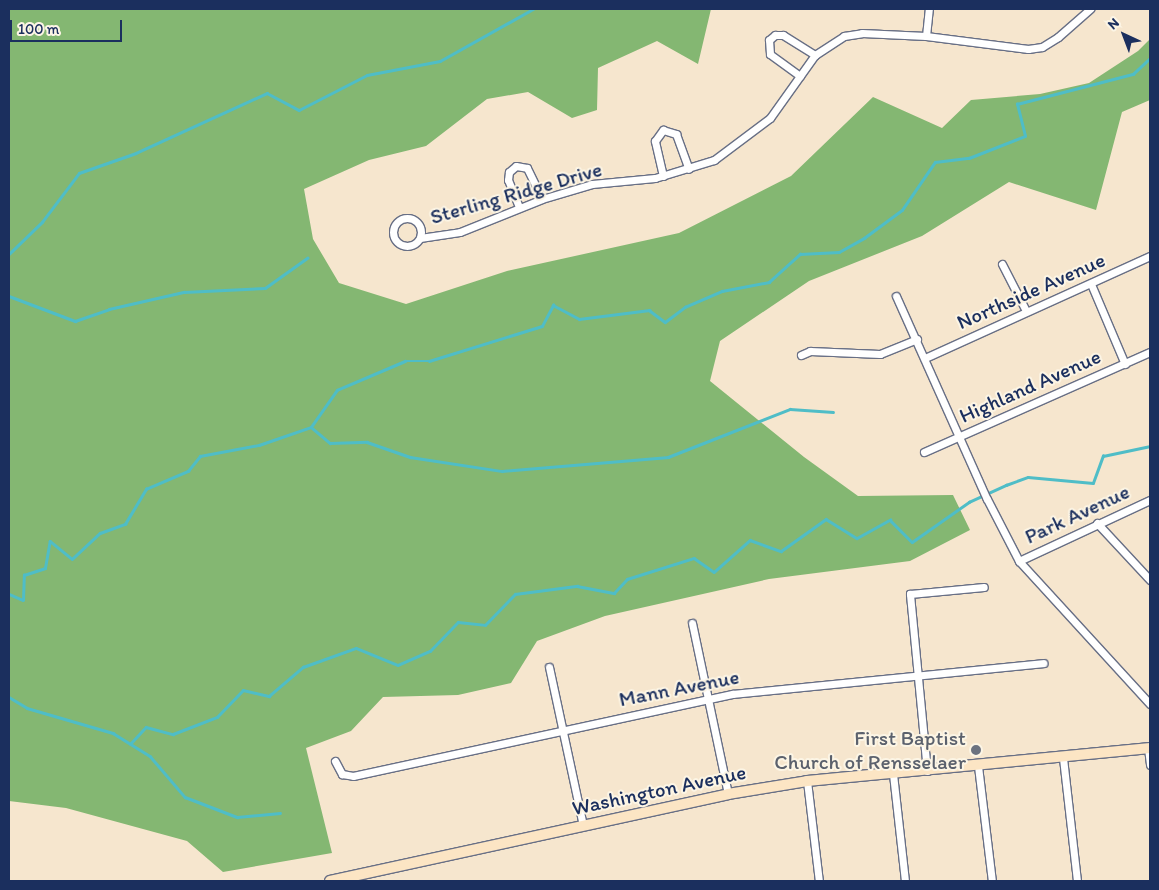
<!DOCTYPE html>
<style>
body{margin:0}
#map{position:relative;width:1159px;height:890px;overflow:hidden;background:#f6e6ce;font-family:Itim,sans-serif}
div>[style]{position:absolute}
.forest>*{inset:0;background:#84b772}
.stream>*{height:2.5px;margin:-1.25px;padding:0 1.25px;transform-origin:1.25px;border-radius:1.25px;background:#4fbdc7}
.roads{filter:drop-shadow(1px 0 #686f85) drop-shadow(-1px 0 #686f85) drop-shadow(0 1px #686f85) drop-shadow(0 -1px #686f85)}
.street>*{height:7px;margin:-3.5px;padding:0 3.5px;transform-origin:3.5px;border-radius:3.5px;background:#fff}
.street>.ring{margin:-3.5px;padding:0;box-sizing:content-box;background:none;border:7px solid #fff;border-radius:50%}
.secondary>*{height:10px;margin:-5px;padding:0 5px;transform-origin:5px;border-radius:5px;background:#fce5c4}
.dots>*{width:14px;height:14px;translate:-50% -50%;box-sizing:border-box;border:2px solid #fcf5e5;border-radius:50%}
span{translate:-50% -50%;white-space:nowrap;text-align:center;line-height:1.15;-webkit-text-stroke:4px #fcf5e5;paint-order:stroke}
.street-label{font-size:21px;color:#1b2f5e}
.worship-label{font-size:21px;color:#5b616d}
.right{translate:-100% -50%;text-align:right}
.frame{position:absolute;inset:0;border:10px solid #1b2f5e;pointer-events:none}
.north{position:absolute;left:1099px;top:10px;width:50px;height:50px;-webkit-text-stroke:4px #fcf5e5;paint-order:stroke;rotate:317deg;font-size:14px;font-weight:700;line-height:20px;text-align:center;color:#1b2f5e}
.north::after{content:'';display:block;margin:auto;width:18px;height:22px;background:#1b2f5e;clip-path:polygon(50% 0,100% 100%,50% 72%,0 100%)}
.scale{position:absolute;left:10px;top:20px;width:112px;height:22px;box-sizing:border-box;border:2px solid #1b2f5e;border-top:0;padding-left:6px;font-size:15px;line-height:18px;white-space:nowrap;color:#1b2f5e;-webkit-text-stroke:4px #fcf5e5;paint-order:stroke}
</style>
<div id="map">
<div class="forest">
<div style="clip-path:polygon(9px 9px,711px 9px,698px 64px,657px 41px,598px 68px,597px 110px,572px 118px,528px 92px,487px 99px,426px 146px,369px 160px,304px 189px,313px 239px,339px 283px,406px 304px,507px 271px,679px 233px,791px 176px,873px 97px,942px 128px,971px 100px,1040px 94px,1089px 83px,1138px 51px,1150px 39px,1150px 100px,1122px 112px,1096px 210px,1009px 182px,922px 236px,809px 281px,720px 341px,710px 381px,804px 457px,858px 496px,953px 495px,970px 530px,910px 561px,769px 579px,605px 616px,537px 641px,511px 683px,458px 695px,383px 697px,351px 731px,306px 748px,332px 853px,223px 872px,187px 841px,66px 808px,9px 801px)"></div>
</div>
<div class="stream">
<div style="left:9px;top:254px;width:46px;rotate:-44.1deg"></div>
<div style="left:42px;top:222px;width:61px;rotate:-52.9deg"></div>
<div style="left:79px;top:173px;width:60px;rotate:-19.3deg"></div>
<div style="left:136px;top:153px;width:144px;rotate:-24.6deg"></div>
<div style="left:267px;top:93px;width:36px;rotate:28deg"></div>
<div style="left:299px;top:110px;width:76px;rotate:-27.2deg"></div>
<div style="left:367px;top:75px;width:74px;rotate:-10.9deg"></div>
<div style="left:440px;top:61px;width:107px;rotate:-29.2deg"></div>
<div style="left:9px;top:296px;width:71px;rotate:20.7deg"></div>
<div style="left:75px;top:321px;width:36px;rotate:-19deg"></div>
<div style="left:109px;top:309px;width:77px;rotate:-12.8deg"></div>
<div style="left:184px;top:292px;width:81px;rotate:-2.8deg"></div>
<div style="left:265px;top:288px;width:52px;rotate:-35.5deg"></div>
<div style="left:311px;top:427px;width:25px;rotate:40deg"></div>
<div style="left:330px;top:443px;width:37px;rotate:-2deg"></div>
<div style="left:367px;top:442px;width:46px;rotate:19.2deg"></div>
<div style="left:410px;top:457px;width:93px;rotate:8.7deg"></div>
<div style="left:502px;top:471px;width:167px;rotate:-4.8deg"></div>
<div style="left:668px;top:457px;width:131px;rotate:-21.5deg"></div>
<div style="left:790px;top:409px;width:43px;rotate:4deg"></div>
<div style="left:9px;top:594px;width:15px;rotate:23deg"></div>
<div style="left:23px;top:600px;width:25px;rotate:-88deg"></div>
<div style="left:24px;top:575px;width:22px;rotate:-18deg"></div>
<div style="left:45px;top:568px;width:27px;rotate:-80deg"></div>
<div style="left:50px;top:541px;width:28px;rotate:39deg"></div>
<div style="left:72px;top:559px;width:38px;rotate:-43deg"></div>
<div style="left:100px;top:533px;width:27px;rotate:-20deg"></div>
<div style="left:125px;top:524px;width:41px;rotate:-59deg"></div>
<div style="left:146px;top:489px;width:46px;rotate:-23.2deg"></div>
<div style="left:188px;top:471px;width:19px;rotate:-51deg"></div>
<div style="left:200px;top:456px;width:60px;rotate:-10.6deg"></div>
<div style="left:259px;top:445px;width:55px;rotate:-19.1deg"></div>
<div style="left:311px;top:427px;width:45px;rotate:-54.9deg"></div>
<div style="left:337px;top:390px;width:74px;rotate:-23.1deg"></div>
<div style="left:405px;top:361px;width:24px"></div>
<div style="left:429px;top:361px;width:118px;rotate:-17.2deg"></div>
<div style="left:542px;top:326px;width:24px;rotate:-62deg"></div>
<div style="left:553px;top:305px;width:30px;rotate:28deg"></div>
<div style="left:579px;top:319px;width:71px;rotate:-7.3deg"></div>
<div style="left:649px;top:310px;width:20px;rotate:37deg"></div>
<div style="left:665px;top:322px;width:25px;rotate:-37deg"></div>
<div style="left:685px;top:307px;width:40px;rotate:-23.4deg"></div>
<div style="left:722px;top:291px;width:48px;rotate:-10.8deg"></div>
<div style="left:769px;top:282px;width:42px;rotate:-42.1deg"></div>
<div style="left:800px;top:254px;width:39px;rotate:-3deg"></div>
<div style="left:839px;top:252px;width:29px;rotate:-29deg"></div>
<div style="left:864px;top:238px;width:47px;rotate:-36.4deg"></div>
<div style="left:902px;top:210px;width:58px;rotate:-55.5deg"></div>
<div style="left:935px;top:162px;width:34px;rotate:-7deg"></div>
<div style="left:969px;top:158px;width:60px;rotate:-21.4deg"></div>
<div style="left:1025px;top:136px;width:33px;rotate:-104deg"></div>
<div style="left:1017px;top:104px;width:120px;rotate:-14.5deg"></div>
<div style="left:1133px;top:74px;width:23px;rotate:-43deg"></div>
<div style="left:9px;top:697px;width:21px;rotate:31deg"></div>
<div style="left:27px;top:708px;width:90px;rotate:16.2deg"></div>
<div style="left:113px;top:733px;width:44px;rotate:31.9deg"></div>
<div style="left:150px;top:756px;width:54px;rotate:49.5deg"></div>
<div style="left:185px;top:797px;width:56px;rotate:21deg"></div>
<div style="left:237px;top:817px;width:43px;rotate:-5.3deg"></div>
<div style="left:130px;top:744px;width:23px;rotate:-47deg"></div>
<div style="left:146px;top:727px;width:28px;rotate:15deg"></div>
<div style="left:173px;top:734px;width:47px;rotate:-21.1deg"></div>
<div style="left:217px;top:717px;width:37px;rotate:-46deg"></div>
<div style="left:243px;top:690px;width:27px;rotate:13deg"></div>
<div style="left:269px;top:696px;width:45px;rotate:-40.5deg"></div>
<div style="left:303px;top:667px;width:56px;rotate:-19.7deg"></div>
<div style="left:356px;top:648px;width:45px;rotate:22deg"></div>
<div style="left:398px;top:665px;width:35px;rotate:-24deg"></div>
<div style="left:430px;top:651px;width:40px;rotate:-46deg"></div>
<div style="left:458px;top:622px;width:27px;rotate:6deg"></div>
<div style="left:485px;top:625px;width:43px;rotate:-45.9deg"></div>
<div style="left:515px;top:594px;width:63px;rotate:-7.4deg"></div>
<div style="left:577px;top:586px;width:38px;rotate:11deg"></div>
<div style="left:614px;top:593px;width:19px;rotate:-47deg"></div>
<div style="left:627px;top:579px;width:70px;rotate:-17.4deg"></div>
<div style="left:694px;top:558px;width:24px;rotate:35deg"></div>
<div style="left:714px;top:572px;width:48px;rotate:-41.6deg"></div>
<div style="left:750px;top:540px;width:33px;rotate:20deg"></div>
<div style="left:781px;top:551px;width:55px;rotate:-35.4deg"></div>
<div style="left:826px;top:519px;width:36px;rotate:32deg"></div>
<div style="left:857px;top:538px;width:38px;rotate:-29deg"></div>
<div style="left:890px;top:520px;width:31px;rotate:45deg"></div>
<div style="left:912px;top:542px;width:70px;rotate:-35.1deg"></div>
<div style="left:969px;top:502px;width:41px;rotate:-24.7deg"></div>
<div style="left:1006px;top:485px;width:23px;rotate:-20deg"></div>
<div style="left:1028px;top:477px;width:65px;rotate:5.3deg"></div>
<div style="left:1093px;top:483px;width:29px;rotate:-70deg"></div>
<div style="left:1103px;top:456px;width:48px;rotate:-12deg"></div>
</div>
<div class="roads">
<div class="street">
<div style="left:926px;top:36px;width:27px;rotate:-84deg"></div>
<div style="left:800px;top:76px;width:37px;rotate:-144deg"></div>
<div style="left:770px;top:54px;width:14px;rotate:-94deg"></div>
<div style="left:769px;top:40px;width:8px;rotate:-40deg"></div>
<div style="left:775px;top:35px;width:8px"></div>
<div style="left:783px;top:35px;width:38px;rotate:32deg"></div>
<div style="left:663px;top:176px;width:36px;rotate:-103deg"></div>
<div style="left:655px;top:141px;width:14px;rotate:-54deg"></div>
<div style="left:663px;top:130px;width:14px;rotate:17deg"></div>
<div style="left:676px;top:134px;width:37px;rotate:70deg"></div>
<div style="left:519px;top:207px;width:29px;rotate:-112deg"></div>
<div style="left:508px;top:180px;width:8px;rotate:-83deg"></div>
<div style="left:509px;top:172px;width:9px;rotate:-41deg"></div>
<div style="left:516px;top:166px;width:11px;rotate:10deg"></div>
<div style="left:527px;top:168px;width:34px;rotate:64deg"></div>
<div class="ring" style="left:393px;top:218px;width:21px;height:21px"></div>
<div style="left:420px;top:238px;width:40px;rotate:-8.5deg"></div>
<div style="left:460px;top:232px;width:88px;rotate:-21.9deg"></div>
<div style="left:542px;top:199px;width:52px;rotate:-16.7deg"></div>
<div style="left:592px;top:184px;width:63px;rotate:-5.4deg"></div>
<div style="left:655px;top:178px;width:62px;rotate:-17deg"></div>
<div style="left:714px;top:160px;width:70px;rotate:-36.9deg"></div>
<div style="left:770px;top:118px;width:77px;rotate:-54.5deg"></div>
<div style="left:815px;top:55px;width:35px;rotate:-33deg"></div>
<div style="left:844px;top:36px;width:18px;rotate:-9deg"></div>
<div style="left:862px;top:33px;width:64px;rotate:2.7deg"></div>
<div style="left:926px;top:36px;width:103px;rotate:7.3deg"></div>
<div style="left:1028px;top:49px;width:14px;rotate:-8deg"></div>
<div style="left:1042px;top:47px;width:19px;rotate:-32deg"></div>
<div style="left:1058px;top:37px;width:43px;rotate:-41.2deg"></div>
<div style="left:1002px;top:264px;width:53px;rotate:62.9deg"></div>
<div style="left:1091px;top:284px;width:87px;rotate:67deg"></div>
<div style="left:896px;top:296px;width:222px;rotate:65.9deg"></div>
<div style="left:987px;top:499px;width:70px;rotate:62.7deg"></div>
<div style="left:1019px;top:561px;width:194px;rotate:47.5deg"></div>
<div style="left:801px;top:355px;width:10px;rotate:-24deg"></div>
<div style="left:810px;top:351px;width:70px;rotate:2.5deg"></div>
<div style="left:880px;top:354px;width:40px;rotate:-22deg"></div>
<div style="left:925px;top:358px;width:247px;rotate:-24.4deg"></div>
<div style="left:924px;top:452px;width:247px;rotate:-23.9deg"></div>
<div style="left:1097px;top:523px;width:78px;rotate:47.1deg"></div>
<div style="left:1019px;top:561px;width:145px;rotate:-25deg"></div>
<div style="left:692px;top:623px;width:175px;rotate:78.1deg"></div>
<div style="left:549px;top:667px;width:162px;rotate:77.9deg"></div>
<div style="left:1148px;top:748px;width:17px;rotate:83deg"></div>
<div style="left:1063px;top:758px;width:124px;rotate:83.5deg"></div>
<div style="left:335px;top:761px;width:15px;rotate:62deg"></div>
<div style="left:342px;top:774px;width:11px;rotate:10deg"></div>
<div style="left:353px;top:776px;width:389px;rotate:-12.2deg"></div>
<div style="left:733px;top:694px;width:312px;rotate:-5.7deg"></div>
<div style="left:978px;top:766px;width:116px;rotate:83.1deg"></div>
<div style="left:927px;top:771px;width:178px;rotate:-95.5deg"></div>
<div style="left:910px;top:594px;width:74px;rotate:-5.4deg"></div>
<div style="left:893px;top:774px;width:108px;rotate:83.6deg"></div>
<div style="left:807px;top:781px;width:101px;rotate:83.2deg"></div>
</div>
<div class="secondary">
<div style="left:330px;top:881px;width:407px;rotate:-12.3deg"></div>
<div style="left:728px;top:794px;width:80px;rotate:-9.3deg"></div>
<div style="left:807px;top:781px;width:345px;rotate:-5.5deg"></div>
</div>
</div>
<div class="dots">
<div style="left:976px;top:750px;background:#6b7280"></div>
</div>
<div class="street-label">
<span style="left:516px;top:193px;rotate:-16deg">Sterling Ridge Drive</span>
<span style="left:1031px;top:291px;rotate:-24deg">Northside Avenue</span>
<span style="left:1030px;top:386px;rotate:-24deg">Highland Avenue</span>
<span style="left:1077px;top:514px;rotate:-25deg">Park Avenue</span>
<span style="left:679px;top:688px;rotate:-11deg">Mann Avenue</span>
<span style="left:659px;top:790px;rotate:-12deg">Washington Avenue</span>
</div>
<div class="worship-label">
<span class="right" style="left:966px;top:750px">First Baptist<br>Church of Rensselaer</span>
</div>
<div class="frame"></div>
<div class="north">N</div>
<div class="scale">100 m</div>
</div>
